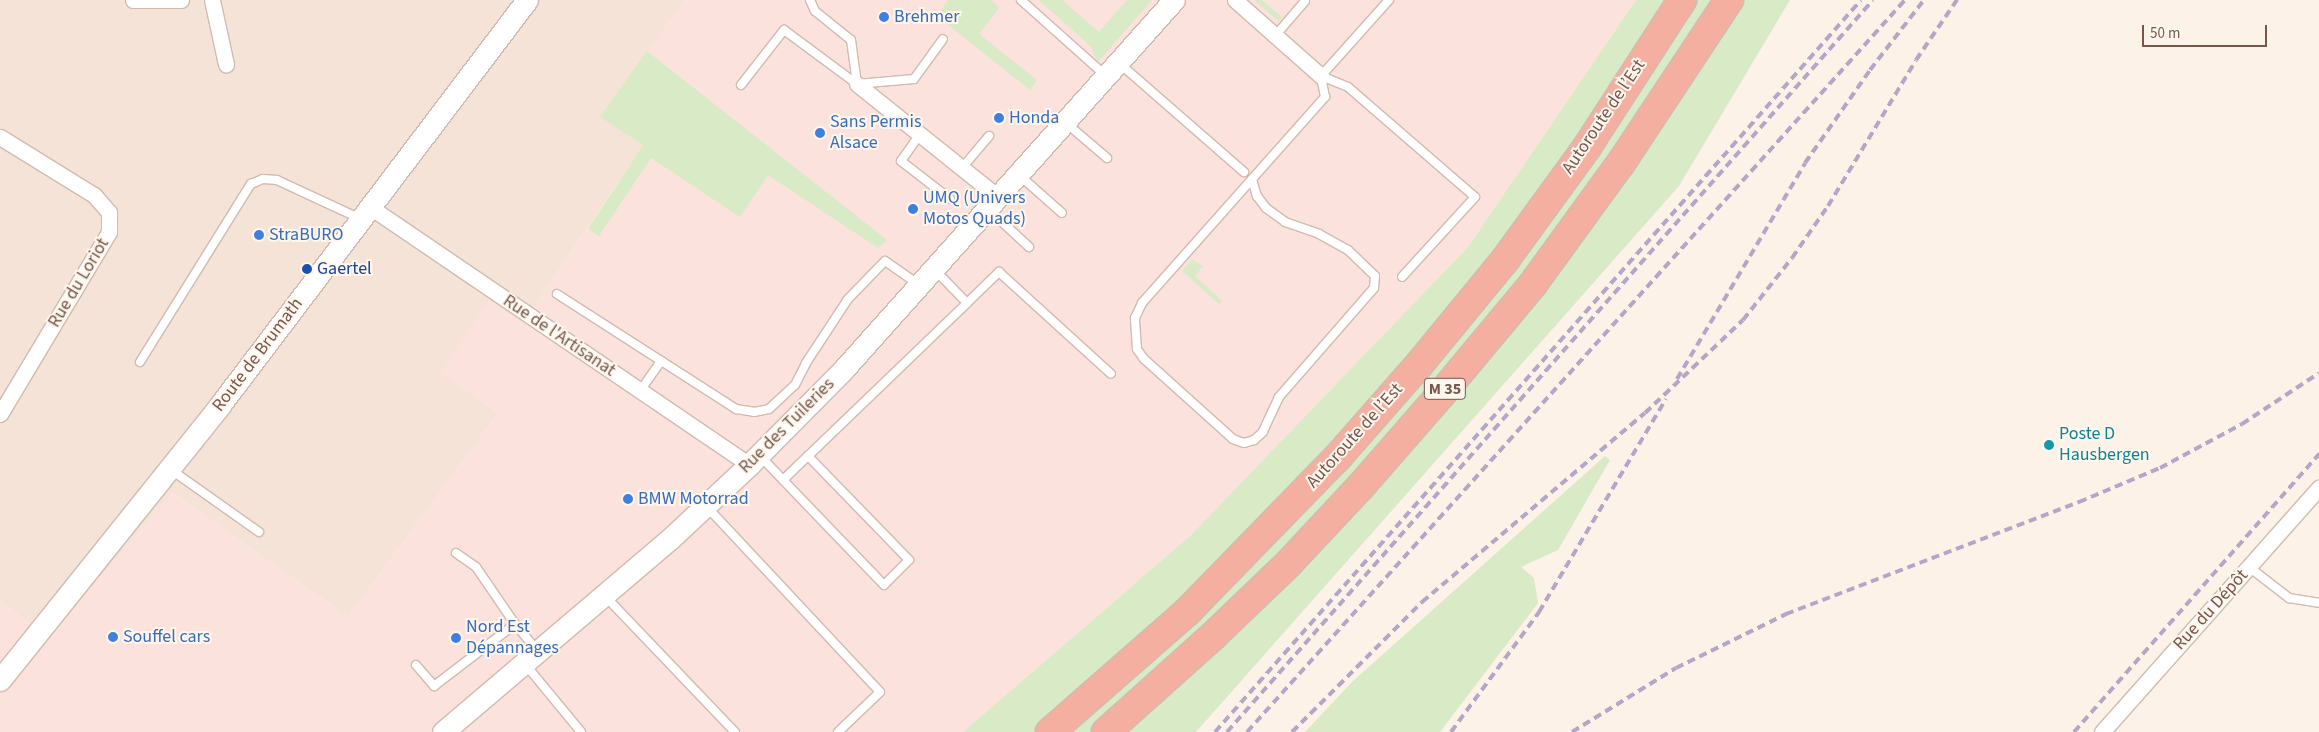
<!DOCTYPE html>
<meta charset="utf-8">
<style>
body{margin:0}
#map{position:relative;width:2319px;height:732px;overflow:hidden;background:#fcf2e8;font-family:"Source Sans 3",sans-serif}
div>[style]{position:absolute}
.residential>*{inset:0;background:#f4e3d6}
.commercial>*{inset:0;background:#fce2dc}
.green>*{inset:0;background:#d8eac6}
.roads{filter:drop-shadow(1px 0 #d0bbb0) drop-shadow(-1px 0 #d0bbb0) drop-shadow(0 1px #d0bbb0) drop-shadow(0 -1px #d0bbb0)}
.lane>*{height:8px;margin:-4px;padding:0 4px;transform-origin:4px;border-radius:4px;background:#fff}
.street>*{height:15px;margin:-7.5px;padding:0 7.5px;transform-origin:7.5px;border-radius:7.5px;background:#fff}
.secondary>*{height:21px;margin:-10.5px;padding:0 10.5px;transform-origin:10.5px;border-radius:10.5px;background:#fff}
.highway>*{height:28px;margin:-14px;padding:0 14px;transform-origin:14px;border-radius:14px;background:#f4afa0}
.rail>*{height:4px;margin-top:-2px;transform-origin:0;background:repeating-linear-gradient(90deg,#b4a6c6 0 8px,transparent 0 13px)}
.dots>*{width:14px;height:14px;translate:-50% -50%;box-sizing:border-box;border:2px solid #fff7ee;border-radius:50%}
span{translate:-50% -50%;white-space:nowrap;text-align:center;line-height:1.15;-webkit-text-stroke:4px #fff7ee;paint-order:stroke}
.shield-label span{padding:1px 4px;background:#fff7ee;border:1px solid;border-radius:4px;-webkit-text-stroke-width:0}
.shield-label{font-size:16px;color:#76574c;font-weight:700}
.shop-label{font-size:18px;color:#366cbe}
.left{translate:0 -50%;text-align:left}
.street-label{font-size:18px;color:#76574c}
.transit-label{font-size:18px;color:#164399}
.culture-label{font-size:18px;color:#0d838f}
.scale{position:absolute;left:2142px;top:25px;width:125px;height:22px;box-sizing:border-box;border:2px solid #76574c;border-top:0;padding-left:6px;font-size:15px;line-height:18px;white-space:nowrap;color:#76574c;-webkit-text-stroke:4px #fff7ee;paint-order:stroke}
</style>
<div id="map">
<div class="residential">
<div style="clip-path:polygon(0 0,685px 0,601px 117px,643px 145px,525px 321px,440px 373px,498px 413px,348px 617px,173px 493px,48px 639px,0 600px)"></div>
</div>
<div class="commercial">
<div style="clip-path:polygon(685px 0,1636px 0,1468px 247px,1190px 536px,963px 732px,0 732px,0 600px,48px 639px,173px 493px,348px 617px,498px 413px,440px 374px,489px 300px,525px 321px,643px 146px,600px 117px)"></div>
</div>
<div class="green">
<div style="clip-path:polygon(948px 0,992px 0,999px 8px,979px 34px,1037px 80px,1030px 90px,937px 16px)"></div>
<div style="clip-path:polygon(1039px 0,1062px 0,1099px 32px,1127px 0,1152px 0,1098px 62px,1090px 46px)"></div>
<div style="clip-path:polygon(1254px 0,1262px 0,1282px 17px,1278px 21px)"></div>
<div style="clip-path:polygon(1636px 0,1790px 0,1679px 186px,1196px 732px,963px 732px,1190px 536px,1468px 247px)"></div>
<div style="clip-path:polygon(647px 51px,887px 240px,878px 248px,768px 175px,740px 217px,651px 158px,599px 236px,588px 229px,643px 145px,600px 117px)"></div>
<div style="clip-path:polygon(1192px 259px,1203px 266px,1195px 276px,1222px 301px,1219px 304px,1182px 271px)"></div>
<div style="clip-path:polygon(1605px 456px,1610px 460px,1558px 550px,1521px 567px,1534px 578px,1538px 603px,1440px 732px,1305px 732px,1353px 681px)"></div>
</div>
<div class="roads">
<div class="lane">
<div style="left:810px;top:0;width:12px;rotate:66deg"></div>
<div style="left:815px;top:11px;width:46px;rotate:38.9deg"></div>
<div style="left:851px;top:40px;width:44px;rotate:82.2deg"></div>
<div style="left:1021px;top:0;width:113px;rotate:41.8deg"></div>
<div style="left:1275px;top:36px;width:46px;rotate:-49.4deg"></div>
<div style="left:1119px;top:63px;width:166px;rotate:41.1deg"></div>
<div style="left:1321px;top:76px;width:29px;rotate:22deg"></div>
<div style="left:1348px;top:87px;width:168px;rotate:40.9deg"></div>
<div style="left:1475px;top:197px;width:108px;rotate:132.4deg"></div>
<div style="left:1321px;top:76px;width:102px;rotate:-48.2deg"></div>
<div style="left:741px;top:85px;width:70px;rotate:-52deg"></div>
<div style="left:784px;top:30px;width:91px;rotate:36.5deg"></div>
<div style="left:857px;top:84px;width:57px;rotate:-5deg"></div>
<div style="left:914px;top:79px;width:49px;rotate:-54.1deg"></div>
<div style="left:1066px;top:123px;width:54px;rotate:40.5deg"></div>
<div style="left:920px;top:134px;width:33px;rotate:125deg"></div>
<div style="left:901px;top:161px;width:62px;rotate:37.8deg"></div>
<div style="left:962px;top:168px;width:42px;rotate:-49.8deg"></div>
<div style="left:1019px;top:175px;width:57px;rotate:41.5deg"></div>
<div style="left:1252px;top:179px;width:18px;rotate:74deg"></div>
<div style="left:1257px;top:196px;width:15px;rotate:53deg"></div>
<div style="left:1266px;top:208px;width:24px;rotate:36deg"></div>
<div style="left:1285px;top:222px;width:36px;rotate:19deg"></div>
<div style="left:1319px;top:234px;width:33px;rotate:29deg"></div>
<div style="left:1348px;top:250px;width:37px;rotate:44deg"></div>
<div style="left:1375px;top:276px;width:12px;rotate:95deg"></div>
<div style="left:1374px;top:288px;width:145px;rotate:131.1deg"></div>
<div style="left:1279px;top:397px;width:38px;rotate:115deg"></div>
<div style="left:1263px;top:432px;width:12px;rotate:138deg"></div>
<div style="left:1254px;top:440px;width:10px;rotate:163deg"></div>
<div style="left:1244px;top:443px;width:12px;rotate:-160deg"></div>
<div style="left:1233px;top:439px;width:120px;rotate:-138deg"></div>
<div style="left:1144px;top:359px;width:12px;rotate:-125deg"></div>
<div style="left:1137px;top:349px;width:31px;rotate:-94deg"></div>
<div style="left:1135px;top:318px;width:17px;rotate:-65deg"></div>
<div style="left:1142px;top:303px;width:276px;rotate:-48.4deg"></div>
<div style="left:1325px;top:97px;width:21px;rotate:-101deg"></div>
<div style="left:988px;top:209px;width:56px;rotate:42.8deg"></div>
<div style="left:935px;top:270px;width:46px;rotate:45.9deg"></div>
<div style="left:557px;top:294px;width:213px;rotate:32.7deg"></div>
<div style="left:736px;top:409px;width:18px;rotate:9deg"></div>
<div style="left:754px;top:412px;width:15px;rotate:-11deg"></div>
<div style="left:769px;top:409px;width:35px;rotate:-43deg"></div>
<div style="left:795px;top:385px;width:25px;rotate:-63deg"></div>
<div style="left:806px;top:363px;width:77px;rotate:-56.7deg"></div>
<div style="left:848px;top:299px;width:53px;rotate:-45.8deg"></div>
<div style="left:885px;top:261px;width:40px;rotate:34.9deg"></div>
<div style="left:140px;top:362px;width:210px;rotate:-58.1deg"></div>
<div style="left:251px;top:184px;width:13px;rotate:-23deg"></div>
<div style="left:263px;top:179px;width:14px;rotate:4deg"></div>
<div style="left:277px;top:180px;width:90px;rotate:24.9deg"></div>
<div style="left:640px;top:391px;width:37px;rotate:-55deg"></div>
<div style="left:760px;top:456px;width:33px;rotate:46deg"></div>
<div style="left:808px;top:456px;width:145px;rotate:45.8deg"></div>
<div style="left:909px;top:560px;width:35px;rotate:135deg"></div>
<div style="left:884px;top:585px;width:146px;rotate:-133.9deg"></div>
<div style="left:783px;top:480px;width:35px;rotate:-44deg"></div>
<div style="left:808px;top:456px;width:221px;rotate:-43.9deg"></div>
<div style="left:967px;top:303px;width:45px;rotate:-44.1deg"></div>
<div style="left:999px;top:272px;width:151px;rotate:42.3deg"></div>
<div style="left:170px;top:469px;width:109px;rotate:35.3deg"></div>
<div style="left:707px;top:507px;width:253px;rotate:46.9deg"></div>
<div style="left:880px;top:692px;width:58px;rotate:136.4deg"></div>
<div style="left:456px;top:553px;width:24px;rotate:35deg"></div>
<div style="left:476px;top:567px;width:69px;rotate:55.6deg"></div>
<div style="left:2249px;top:567px;width:51px;rotate:37.8deg"></div>
<div style="left:2289px;top:598px;width:30px;rotate:9deg"></div>
<div style="left:605px;top:596px;width:188px;rotate:46.3deg"></div>
<div style="left:525px;top:664px;width:88px;rotate:50.5deg"></div>
<div style="left:416px;top:665px;width:28px;rotate:49deg"></div>
<div style="left:434px;top:686px;width:102px;rotate:-37.4deg"></div>
<div style="left:515px;top:624px;width:34px;rotate:50deg"></div>
</div>
<div class="street">
<div style="left:133px;top:0;width:48px"></div>
<div style="left:212px;top:0;width:66px;rotate:77.7deg"></div>
<div style="left:1235px;top:0;width:115px;rotate:41.5deg"></div>
<div style="left:857px;top:84px;width:181px;rotate:38.7deg"></div>
<div style="left:0;top:137px;width:110px;rotate:31.7deg"></div>
<div style="left:94px;top:195px;width:23px;rotate:49deg"></div>
<div style="left:109px;top:212px;width:20px;rotate:90deg"></div>
<div style="left:109px;top:232px;width:212px;rotate:120.9deg"></div>
<div style="left:370px;top:207px;width:458px;rotate:34.2deg"></div>
<div style="left:2102px;top:732px;width:327px;rotate:-48.4deg"></div>
</div>
<div class="secondary">
<div style="left:0;top:680px;width:352px;rotate:-51.3deg"></div>
<div style="left:220px;top:405px;width:508px;rotate:-52.84deg"></div>
<div style="left:443px;top:732px;width:299px;rotate:-40.4deg"></div>
<div style="left:671px;top:538px;width:107px;rotate:-43.1deg"></div>
<div style="left:749px;top:465px;width:134px;rotate:-45.3deg"></div>
<div style="left:843px;top:370px;width:496px;rotate:-48.2deg"></div>
</div>
<div class="highway">
<div style="left:1050px;top:732px;width:184px;rotate:-41.2deg"></div>
<div style="left:1188px;top:611px;width:214px;rotate:-45.8deg"></div>
<div style="left:1337px;top:458px;width:121px;rotate:-48.7deg"></div>
<div style="left:1417px;top:367px;width:139px;rotate:-50.6deg"></div>
<div style="left:1505px;top:260px;width:140px;rotate:-54deg"></div>
<div style="left:1587px;top:147px;width:175px;rotate:-57.1deg"></div>
<div style="left:1106px;top:732px;width:144px;rotate:-41.9deg"></div>
<div style="left:1213px;top:636px;width:105px;rotate:-43.8deg"></div>
<div style="left:1289px;top:563px;width:107px;rotate:-46.9deg"></div>
<div style="left:1362px;top:485px;width:123px;rotate:-48.9deg"></div>
<div style="left:1443px;top:392px;width:141px;rotate:-50.2deg"></div>
<div style="left:1533px;top:284px;width:150px;rotate:-54deg"></div>
<div style="left:1621px;top:163px;width:196px;rotate:-56.5deg"></div>
</div>
</div>
<div class="rail">
<div style="left:1677px;top:379px;width:251px;rotate:-59.3deg"></div>
<div style="left:1805px;top:163px;width:113px;rotate:-55deg"></div>
<div style="left:1870px;top:70px;width:88px;rotate:-52.4deg"></div>
<div style="left:1215px;top:732px;width:976px;rotate:-48.57deg"></div>
<div style="left:1227px;top:732px;width:976px;rotate:-48.57deg"></div>
<div style="left:1247px;top:732px;width:984px;rotate:-48.05deg"></div>
<div style="left:1292px;top:732px;width:184px;rotate:-45deg"></div>
<div style="left:1422px;top:602px;width:292px;rotate:-40.3deg"></div>
<div style="left:1645px;top:413px;width:135px;rotate:-43.5deg"></div>
<div style="left:1743px;top:320px;width:79px;rotate:-51.7deg"></div>
<div style="left:1792px;top:258px;width:63px;rotate:-55.3deg"></div>
<div style="left:1828px;top:206px;width:170px;rotate:-58.9deg"></div>
<div style="left:1916px;top:60px;width:73px;rotate:-55.7deg"></div>
<div style="left:1451px;top:732px;width:149px;rotate:-53.7deg"></div>
<div style="left:1539px;top:612px;width:248px;rotate:-59.2deg"></div>
<div style="left:1572px;top:732px;width:122px;rotate:-31.6deg"></div>
<div style="left:1676px;top:668px;width:123px;rotate:-26.1deg"></div>
<div style="left:1786px;top:614px;width:314px;rotate:-20.9deg"></div>
<div style="left:2079px;top:502px;width:88px;rotate:-22.8deg"></div>
<div style="left:2160px;top:468px;width:93px;rotate:-28.2deg"></div>
<div style="left:2242px;top:424px;width:92px;rotate:-33.5deg"></div>
<div style="left:2074px;top:732px;width:371px;rotate:-48.6deg"></div>
</div>
<div class="dots">
<div style="left:884px;top:17px;background:#3f7fe0"></div>
<div style="left:999px;top:118px;background:#3f7fe0"></div>
<div style="left:820px;top:133px;background:#3f7fe0"></div>
<div style="left:913px;top:209px;background:#3f7fe0"></div>
<div style="left:259px;top:235px;background:#3f7fe0"></div>
<div style="left:307px;top:269px;background:#1a4fb4"></div>
<div style="left:2049px;top:445px;background:#0f9aa8"></div>
<div style="left:628px;top:499px;background:#3f7fe0"></div>
<div style="left:113px;top:637px;background:#3f7fe0"></div>
<div style="left:456px;top:638px;background:#3f7fe0"></div>
</div>
<div class="shield-label">
<span style="left:1445px;top:389px">M 35</span>
</div>
<div class="shop-label">
<span class="left" style="left:894px;top:17px">Brehmer</span>
<span class="left" style="left:1009px;top:118px">Honda</span>
<span class="left" style="left:830px;top:133px">Sans Permis<br>Alsace</span>
<span class="left" style="left:923px;top:209px">UMQ (Univers<br>Motos Quads)</span>
<span class="left" style="left:269px;top:235px">StraBURO</span>
<span class="left" style="left:638px;top:499px">BMW Motorrad</span>
<span class="left" style="left:466px;top:638px">Nord Est<br>Dépannages</span>
<span class="left" style="left:123px;top:637px">Souffel cars</span>
</div>
<div class="street-label">
<span style="left:1604px;top:117px;rotate:-56deg">Autoroute de l’Est</span>
<span style="left:79px;top:283px;rotate:-59deg">Rue du Loriot</span>
<span style="left:559px;top:336px;rotate:34deg">Rue de l'Artisanat</span>
<span style="left:258px;top:355px;rotate:-53deg">Route de Brumath</span>
<span style="left:787px;top:426px;rotate:-45deg">Rue des Tuileries</span>
<span style="left:1355px;top:436px;rotate:-48deg">Autoroute de l’Est</span>
<span style="left:2211px;top:610px;rotate:-48deg">Rue du Dépôt</span>
</div>
<div class="transit-label">
<span class="left" style="left:317px;top:269px">Gaertel</span>
</div>
<div class="culture-label">
<span class="left" style="left:2059px;top:445px">Poste D<br>Hausbergen</span>
</div>
<div class="scale">50 m</div>
</div>
